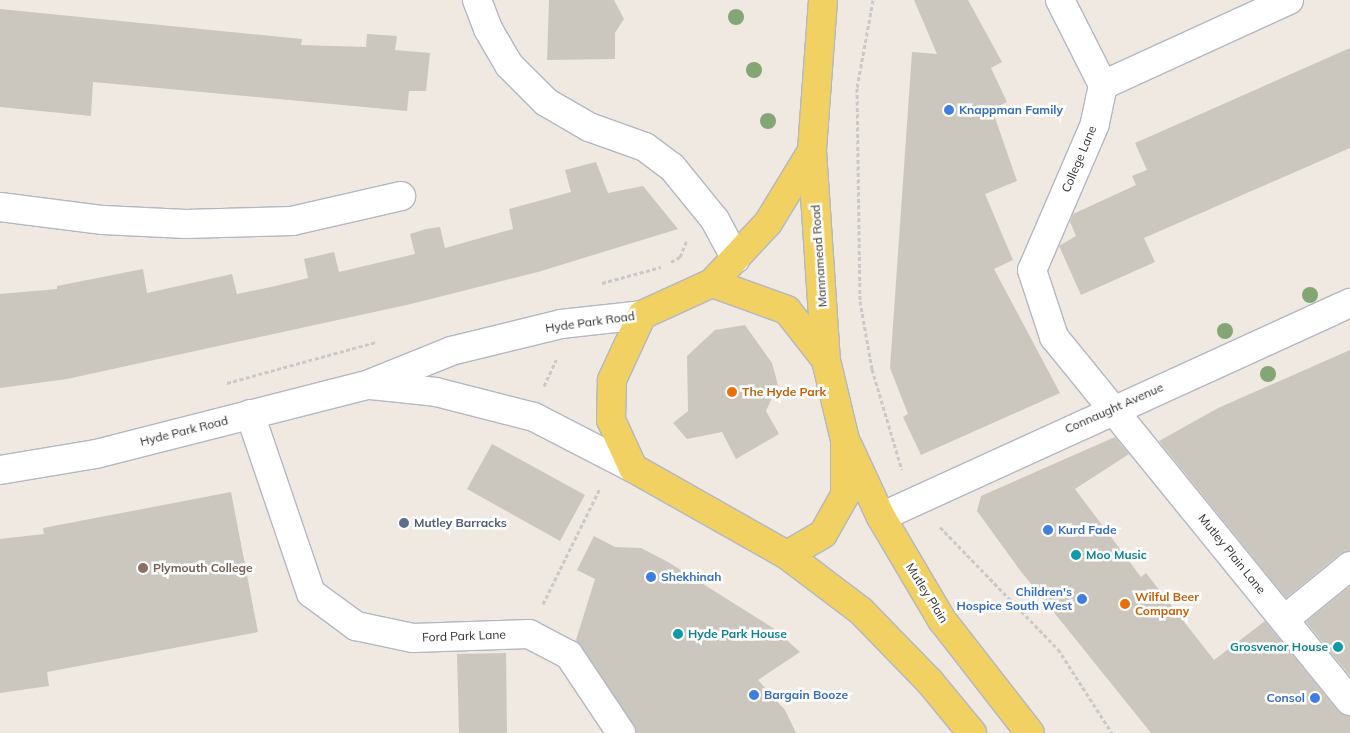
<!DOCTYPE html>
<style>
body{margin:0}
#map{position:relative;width:1350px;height:733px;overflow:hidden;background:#efe9e1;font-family:Mulish,sans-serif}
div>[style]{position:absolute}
.building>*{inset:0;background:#cbc7bf}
.path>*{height:3px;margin-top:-1.5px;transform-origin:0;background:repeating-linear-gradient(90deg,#c9c9c9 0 4px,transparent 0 6.5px)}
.roads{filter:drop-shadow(1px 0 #b4b7c1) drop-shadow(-1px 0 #b4b7c1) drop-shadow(0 1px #b4b7c1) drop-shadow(0 -1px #b4b7c1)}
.minor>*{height:28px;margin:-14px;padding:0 14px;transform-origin:14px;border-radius:14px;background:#fff}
.major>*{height:28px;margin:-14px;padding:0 14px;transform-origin:14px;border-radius:14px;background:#f2d163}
.trees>*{width:16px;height:16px;margin:-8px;border-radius:50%;background:#84a574}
.dots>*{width:14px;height:14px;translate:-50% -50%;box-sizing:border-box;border:2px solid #fff;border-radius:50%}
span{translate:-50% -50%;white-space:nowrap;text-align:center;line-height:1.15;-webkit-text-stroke:5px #fff;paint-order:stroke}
.shop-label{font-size:12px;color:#366cbe;font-weight:700}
.left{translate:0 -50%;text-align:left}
.right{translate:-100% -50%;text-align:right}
.street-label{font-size:12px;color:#2e2e2e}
.food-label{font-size:12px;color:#c56008;font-weight:700}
.service-label{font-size:12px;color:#4e5e75;font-weight:700}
.culture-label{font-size:12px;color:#0d838f;font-weight:700}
.education-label{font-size:12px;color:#785e54;font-weight:700}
</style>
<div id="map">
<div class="building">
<div style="clip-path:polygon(549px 0,614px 0,624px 19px,615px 33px,615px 59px,547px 60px)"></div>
<div style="clip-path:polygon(914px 0,968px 0,1002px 62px,991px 68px,1007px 102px,992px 109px,1017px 181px,985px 194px,1013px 260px,994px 269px,1060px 393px,921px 455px,903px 417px,908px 414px,890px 368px,912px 52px,937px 54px)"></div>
<div style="clip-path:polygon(0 9px,302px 39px,301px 45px,366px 47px,367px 34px,397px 36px,395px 50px,430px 53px,426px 91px,409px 91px,407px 111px,93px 82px,91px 116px,0 107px)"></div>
<div style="clip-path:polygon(1350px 48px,1350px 148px,1144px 238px,1155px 262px,1081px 295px,1059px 246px,1076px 236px,1070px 222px,1073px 214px,1136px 185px,1132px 176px,1147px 170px,1135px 143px)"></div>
<div style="clip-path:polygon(596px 162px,608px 193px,643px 186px,678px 229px,538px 272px,411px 304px,67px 379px,0 388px,0 294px,57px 289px,57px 286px,143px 269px,147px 293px,232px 274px,237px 294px,271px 287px,308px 278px,304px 259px,334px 252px,339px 272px,415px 254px,410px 234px,426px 229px,440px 227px,445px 248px,513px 229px,509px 209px,571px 192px,565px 170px)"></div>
<div style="clip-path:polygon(745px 325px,772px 363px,778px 385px,766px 411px,779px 434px,736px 459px,722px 432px,687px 439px,673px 423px,688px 411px,687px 356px,715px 330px)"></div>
<div style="clip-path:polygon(1350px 350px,1350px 551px,1340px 554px,1286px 598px,1159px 441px,1218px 408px)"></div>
<div style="clip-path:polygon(1115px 437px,1129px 454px,1075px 489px,1141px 577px,1146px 573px,1214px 660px,1265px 621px,1338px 711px,1350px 716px,1350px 733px,1151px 733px,1019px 569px,977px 511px,981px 496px)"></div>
<div style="clip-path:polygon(492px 444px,585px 495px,560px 541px,467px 489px)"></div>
<div style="clip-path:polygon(231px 492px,258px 632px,47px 672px,49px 686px,0 693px,0 539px,44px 534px,43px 528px)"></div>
<div style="clip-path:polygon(594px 536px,615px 547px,641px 548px,668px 562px,773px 628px,800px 652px,758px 680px,785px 710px,796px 733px,637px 733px,576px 640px,595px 579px,577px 570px)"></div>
<div style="clip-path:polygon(1350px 586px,1350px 676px,1306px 622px)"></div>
<div style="clip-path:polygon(506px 653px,507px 733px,459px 733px,457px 654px)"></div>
</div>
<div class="path">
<div style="left:873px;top:0;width:89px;rotate:100.3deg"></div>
<div style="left:857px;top:88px;width:213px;rotate:89.2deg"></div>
<div style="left:860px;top:301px;width:69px;rotate:80deg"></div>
<div style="left:872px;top:369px;width:105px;rotate:73.5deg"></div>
<div style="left:671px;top:262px;width:10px;rotate:-29deg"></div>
<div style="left:680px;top:257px;width:18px;rotate:-68deg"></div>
<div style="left:602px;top:283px;width:61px;rotate:-15.2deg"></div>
<div style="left:227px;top:383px;width:155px;rotate:-15.4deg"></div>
<div style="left:544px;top:386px;width:29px;rotate:-65deg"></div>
<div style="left:940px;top:527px;width:170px;rotate:46deg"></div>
<div style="left:1058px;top:649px;width:100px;rotate:57.3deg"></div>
<div style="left:543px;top:604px;width:129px;rotate:-63.8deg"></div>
</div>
<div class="roads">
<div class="minor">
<div style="left:477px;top:0;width:31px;rotate:69deg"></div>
<div style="left:488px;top:29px;width:42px;rotate:59.7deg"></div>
<div style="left:509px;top:65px;width:52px;rotate:45deg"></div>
<div style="left:546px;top:102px;width:50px;rotate:30.2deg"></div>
<div style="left:589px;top:127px;width:59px;rotate:19.7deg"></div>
<div style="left:645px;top:147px;width:34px;rotate:37deg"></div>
<div style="left:672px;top:167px;width:68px;rotate:50.9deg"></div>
<div style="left:715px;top:220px;width:44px;rotate:61.7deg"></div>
<div style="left:1060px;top:0;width:95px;rotate:63.2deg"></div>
<div style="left:1289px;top:0;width:205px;rotate:155.4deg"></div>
<div style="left:1103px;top:85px;width:40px;rotate:102deg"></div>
<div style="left:1095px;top:124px;width:159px;rotate:113.3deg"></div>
<div style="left:1032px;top:270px;width:71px;rotate:71.8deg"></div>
<div style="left:1054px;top:337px;width:469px;rotate:50.9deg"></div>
<div style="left:0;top:207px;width:104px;rotate:7.2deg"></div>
<div style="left:103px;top:220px;width:83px;rotate:2.8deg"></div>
<div style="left:186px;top:224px;width:106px;rotate:-1.6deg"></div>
<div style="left:292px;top:221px;width:112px;rotate:-12.9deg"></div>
<div style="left:371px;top:385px;width:65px;rotate:6.1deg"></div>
<div style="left:436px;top:392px;width:101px;rotate:14.3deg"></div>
<div style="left:534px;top:417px;width:111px;rotate:27.3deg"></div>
<div style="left:250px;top:414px;width:189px;rotate:71.2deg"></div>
<div style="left:311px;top:593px;width:56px;rotate:36.3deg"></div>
<div style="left:356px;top:626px;width:58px;rotate:11.9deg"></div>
<div style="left:413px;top:638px;width:116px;rotate:-2deg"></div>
<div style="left:529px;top:634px;width:45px;rotate:27.7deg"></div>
<div style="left:569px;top:655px;width:94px;rotate:56.3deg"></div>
<div style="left:0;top:470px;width:97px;rotate:-9.5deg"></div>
<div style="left:96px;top:454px;width:280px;rotate:-14.3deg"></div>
<div style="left:367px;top:385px;width:91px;rotate:-22deg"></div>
<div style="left:451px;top:351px;width:113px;rotate:-13.8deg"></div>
<div style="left:561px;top:324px;width:81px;rotate:-6.3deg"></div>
<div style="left:881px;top:517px;width:516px;rotate:-24.53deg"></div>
<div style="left:1285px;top:619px;width:84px;rotate:-39.2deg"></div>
</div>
<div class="major">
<div style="left:823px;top:0;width:151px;rotate:94.2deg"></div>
<div style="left:812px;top:151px;width:209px;rotate:86.2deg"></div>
<div style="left:712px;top:283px;width:82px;rotate:-47deg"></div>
<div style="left:768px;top:223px;width:84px;rotate:-58.6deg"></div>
<div style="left:848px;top:446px;width:78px;rotate:65.1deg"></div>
<div style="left:881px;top:517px;width:120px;rotate:59.4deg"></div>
<div style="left:942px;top:620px;width:143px;rotate:52.1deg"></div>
<div style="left:787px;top:555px;width:42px;rotate:-30.3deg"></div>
<div style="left:823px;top:534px;width:45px;rotate:-60.6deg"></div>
<div style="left:845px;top:495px;width:55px;rotate:-90deg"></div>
<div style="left:845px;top:440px;width:82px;rotate:-103.4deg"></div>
<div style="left:826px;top:360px;width:63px;rotate:-128deg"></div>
<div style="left:787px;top:310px;width:80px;rotate:-160.2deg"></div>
<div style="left:712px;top:283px;width:77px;rotate:155.4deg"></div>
<div style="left:642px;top:315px;width:72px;rotate:114.8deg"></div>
<div style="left:612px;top:380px;width:40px;rotate:91.4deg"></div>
<div style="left:611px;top:420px;width:53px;rotate:65.4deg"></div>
<div style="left:633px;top:468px;width:177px;rotate:29.5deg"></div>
<div style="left:787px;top:555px;width:93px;rotate:37.1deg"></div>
<div style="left:861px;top:611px;width:99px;rotate:45.8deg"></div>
<div style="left:930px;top:682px;width:66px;rotate:50.5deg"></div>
</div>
</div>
<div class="trees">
<div style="left:736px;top:17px"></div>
<div style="left:754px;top:70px"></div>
<div style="left:768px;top:121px"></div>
<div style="left:1310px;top:295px"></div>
<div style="left:1225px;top:331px"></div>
<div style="left:1268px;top:374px"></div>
</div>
<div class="dots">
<div style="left:949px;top:110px;background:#3f7fe0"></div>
<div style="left:732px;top:392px;background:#e8710a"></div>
<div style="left:404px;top:523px;background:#5c6f8a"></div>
<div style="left:1048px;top:530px;background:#3f7fe0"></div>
<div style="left:1076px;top:555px;background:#0f9aa8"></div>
<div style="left:143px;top:568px;background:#8d6e63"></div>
<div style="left:651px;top:577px;background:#3f7fe0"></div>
<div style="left:1082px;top:599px;background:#3f7fe0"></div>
<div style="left:1125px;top:604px;background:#e8710a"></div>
<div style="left:678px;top:634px;background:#0f9aa8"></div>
<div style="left:1338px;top:647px;background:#0f9aa8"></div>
<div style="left:754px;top:695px;background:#3f7fe0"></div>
<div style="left:1315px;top:698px;background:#3f7fe0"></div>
</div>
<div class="shop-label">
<span class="left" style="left:959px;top:110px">Knappman Family</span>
<span class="left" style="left:1058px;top:530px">Kurd Fade</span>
<span class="left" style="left:661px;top:577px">Shekhinah</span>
<span class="right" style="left:1072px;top:599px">Children's<br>Hospice South West</span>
<span class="left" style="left:764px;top:695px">Bargain Booze</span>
<span class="right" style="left:1305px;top:698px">Consol</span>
</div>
<div class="street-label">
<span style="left:1079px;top:159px;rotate:-67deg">College Lane</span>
<span style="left:819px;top:256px;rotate:-94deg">Mannamead Road</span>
<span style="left:590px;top:322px;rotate:-8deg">Hyde Park Road</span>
<span style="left:1114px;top:408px;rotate:-24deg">Connaught Avenue</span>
<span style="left:184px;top:431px;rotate:-14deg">Hyde Park Road</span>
<span style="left:1232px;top:554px;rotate:51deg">Mutley Plain Lane</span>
<span style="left:927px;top:593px;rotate:58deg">Mutley Plain</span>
<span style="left:464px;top:636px;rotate:-2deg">Ford Park Lane</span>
</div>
<div class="food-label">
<span class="left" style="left:742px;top:392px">The Hyde Park</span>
<span class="left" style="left:1135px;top:604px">Wilful Beer<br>Company</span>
</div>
<div class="service-label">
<span class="left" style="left:414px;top:523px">Mutley Barracks</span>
</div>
<div class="culture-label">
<span class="left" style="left:1086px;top:555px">Moo Music</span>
<span class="left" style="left:688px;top:634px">Hyde Park House</span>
<span class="right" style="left:1328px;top:647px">Grosvenor House</span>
</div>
<div class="education-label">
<span class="left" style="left:153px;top:568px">Plymouth College</span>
</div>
</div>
